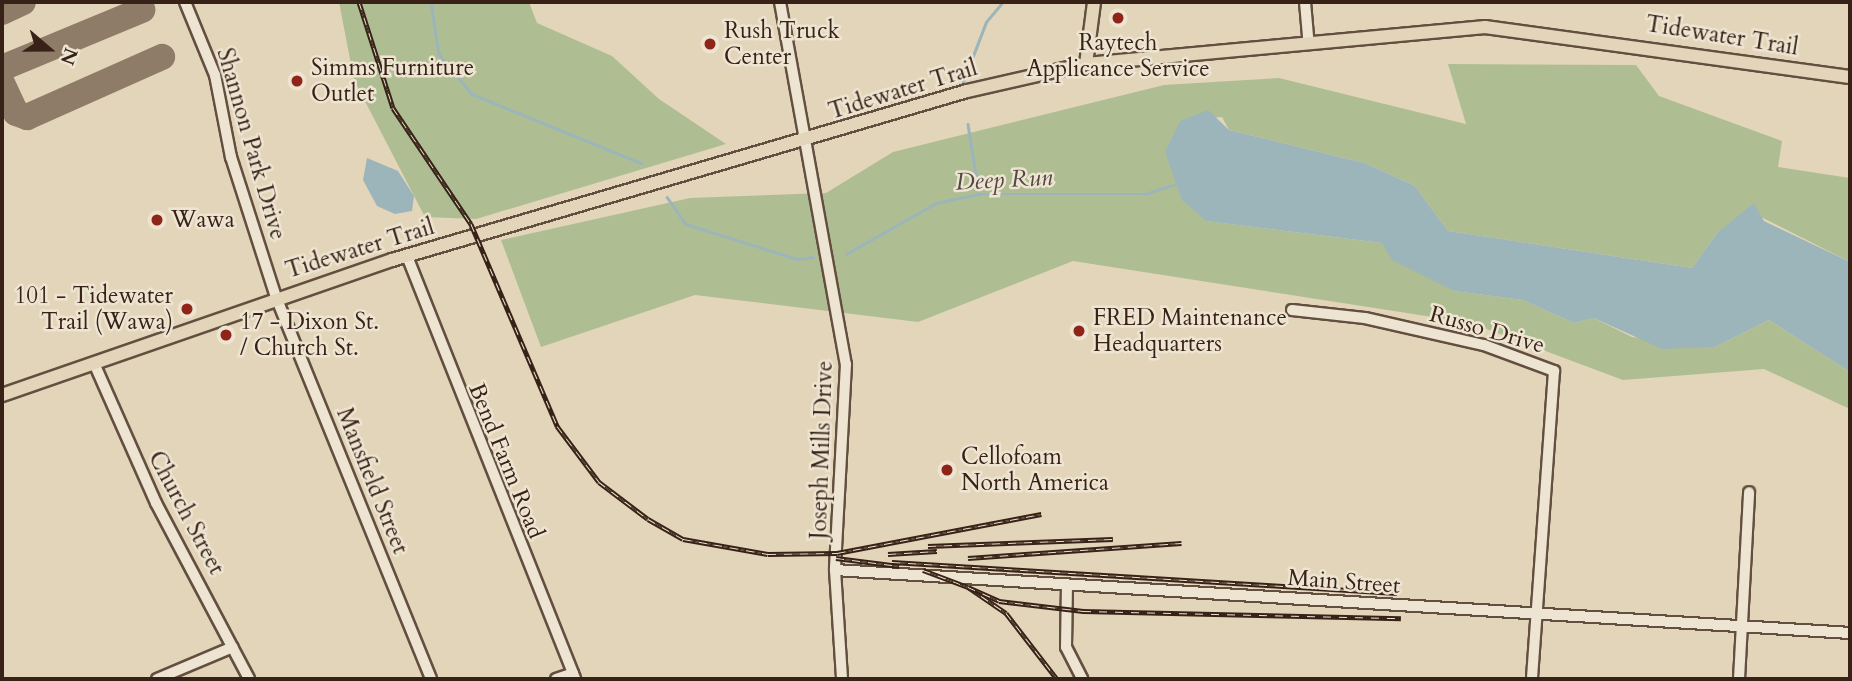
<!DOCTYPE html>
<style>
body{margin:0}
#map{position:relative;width:1852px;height:681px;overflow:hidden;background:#e3d5b9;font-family:Cardo,serif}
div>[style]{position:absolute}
.green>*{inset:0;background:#afbe92}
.water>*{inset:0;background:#9bb5bb}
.stream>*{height:2.5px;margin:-1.25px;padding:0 1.25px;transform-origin:1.25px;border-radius:1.25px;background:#9bb5bb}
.taxiway>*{height:26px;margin:-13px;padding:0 13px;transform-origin:13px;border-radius:13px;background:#8e7c68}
.roads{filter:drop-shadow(2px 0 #634f40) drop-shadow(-2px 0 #634f40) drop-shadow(0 2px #634f40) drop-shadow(0 -2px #634f40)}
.minor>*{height:10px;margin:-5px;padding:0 5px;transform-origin:5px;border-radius:5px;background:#ede4d2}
.major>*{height:12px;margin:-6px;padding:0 6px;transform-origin:6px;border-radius:6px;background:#e3d5b9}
.rail>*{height:5px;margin-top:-2.5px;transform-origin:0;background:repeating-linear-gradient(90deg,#ede4d2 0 8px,#382217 0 16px);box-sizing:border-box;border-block:2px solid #382217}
.dots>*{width:19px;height:19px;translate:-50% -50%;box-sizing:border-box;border:4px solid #ede4d2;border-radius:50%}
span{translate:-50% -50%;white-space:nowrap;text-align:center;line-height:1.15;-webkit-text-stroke:5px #ede4d2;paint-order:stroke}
.poi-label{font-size:23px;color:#382217}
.left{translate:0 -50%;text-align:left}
.right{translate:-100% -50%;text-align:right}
.street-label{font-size:23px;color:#382217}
.water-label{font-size:24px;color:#514740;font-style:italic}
.frame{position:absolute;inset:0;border:4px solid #382217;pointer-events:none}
.north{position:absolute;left:14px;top:14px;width:70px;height:70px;-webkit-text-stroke:5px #ede4d2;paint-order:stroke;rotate:110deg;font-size:19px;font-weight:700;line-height:28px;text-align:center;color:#382217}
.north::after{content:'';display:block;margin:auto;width:24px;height:32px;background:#382217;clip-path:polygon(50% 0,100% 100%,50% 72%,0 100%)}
</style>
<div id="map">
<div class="green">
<div style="clip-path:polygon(339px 2px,529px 2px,537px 23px,612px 56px,659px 99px,726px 144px,476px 219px,425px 217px,354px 80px)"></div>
<div style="clip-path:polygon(1448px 64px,1636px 65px,1659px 96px,1782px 141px,1778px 167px,1850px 178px,1850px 262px,1759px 216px,1717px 233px,1692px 268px,1448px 231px,1415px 186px,1365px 163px,1229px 130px,1222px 117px,1180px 121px,1175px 138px,1207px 221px,1382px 243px,1454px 291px,1523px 300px,1574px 323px,1594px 318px,1632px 337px,1715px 347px,1769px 320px,1850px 372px,1850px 409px,1764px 369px,1623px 380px,1471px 323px,1073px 261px,918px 322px,695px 295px,541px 347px,501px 240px,690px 198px,826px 193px,893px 152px,1164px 85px,1279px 78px,1466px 124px)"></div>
</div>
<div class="water">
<div style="clip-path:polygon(1208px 110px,1229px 130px,1365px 163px,1415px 186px,1448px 231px,1692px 268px,1717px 233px,1754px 203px,1764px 221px,1850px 262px,1850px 372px,1769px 320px,1715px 347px,1662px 349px,1594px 318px,1574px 323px,1523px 300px,1454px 291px,1392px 260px,1382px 243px,1206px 221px,1182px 200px,1165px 152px,1180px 121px)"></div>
<div style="clip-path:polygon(367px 158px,398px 171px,414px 196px,412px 211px,395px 214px,377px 206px,363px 180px)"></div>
</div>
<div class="stream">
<div style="left:431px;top:2px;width:53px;rotate:81.3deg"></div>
<div style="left:439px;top:54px;width:52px;rotate:50.5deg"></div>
<div style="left:472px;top:94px;width:183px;rotate:22.2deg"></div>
<div style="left:963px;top:82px;width:64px;rotate:-69deg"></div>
<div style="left:986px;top:22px;width:26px;rotate:-50deg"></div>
<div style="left:968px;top:124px;width:71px;rotate:81.1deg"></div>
<div style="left:667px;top:197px;width:33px;rotate:55deg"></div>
<div style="left:686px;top:224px;width:116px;rotate:17.5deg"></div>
<div style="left:797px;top:259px;width:16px;rotate:-7deg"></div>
<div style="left:846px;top:254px;width:103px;rotate:-29.5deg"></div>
<div style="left:936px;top:203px;width:44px;rotate:-11.8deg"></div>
<div style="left:979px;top:194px;width:166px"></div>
<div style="left:1145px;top:194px;width:33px;rotate:-18deg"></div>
</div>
<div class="taxiway">
<div style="left:2px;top:12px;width:23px;rotate:-25deg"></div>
<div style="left:2px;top:68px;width:152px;rotate:-22.5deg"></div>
<div style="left:2px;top:83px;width:33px;rotate:65deg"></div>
<div style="left:16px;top:113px;width:12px;rotate:20deg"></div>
<div style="left:27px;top:117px;width:148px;rotate:-24deg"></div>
</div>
<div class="roads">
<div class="minor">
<div style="left:185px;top:2px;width:79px;rotate:67.7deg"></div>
<div style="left:215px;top:75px;width:84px;rotate:79deg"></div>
<div style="left:231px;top:157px;width:147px;rotate:72.2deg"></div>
<div style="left:276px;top:297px;width:412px;rotate:67.9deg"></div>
<div style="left:780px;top:2px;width:368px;rotate:79.7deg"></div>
<div style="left:846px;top:364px;width:206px;rotate:93.1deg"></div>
<div style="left:835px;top:570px;width:109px;rotate:86.3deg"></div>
<div style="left:1305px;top:2px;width:37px;rotate:85deg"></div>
<div style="left:407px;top:256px;width:455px;rotate:68.3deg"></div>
<div style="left:1292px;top:310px;width:73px;rotate:6.3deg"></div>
<div style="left:1365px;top:318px;width:122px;rotate:12.8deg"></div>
<div style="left:1484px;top:345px;width:75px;rotate:20.4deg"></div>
<div style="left:1554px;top:371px;width:309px;rotate:94.1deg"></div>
<div style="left:94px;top:363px;width:153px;rotate:66.1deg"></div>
<div style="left:156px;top:503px;width:199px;rotate:62.1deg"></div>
<div style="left:835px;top:570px;width:1017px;rotate:3.55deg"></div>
<div style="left:1067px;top:584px;width:63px;rotate:90.9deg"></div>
<div style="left:1066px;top:647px;width:36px;rotate:63deg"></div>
<div style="left:157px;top:679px;width:82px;rotate:-22.8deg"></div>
<div style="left:556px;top:679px;width:18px;rotate:-19deg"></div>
<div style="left:1739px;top:679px;width:187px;rotate:-86.9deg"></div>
</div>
<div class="major">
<div style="left:1086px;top:64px;width:63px;rotate:-82.6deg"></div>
<div style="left:2px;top:395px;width:413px;rotate:-19.1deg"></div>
<div style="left:392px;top:260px;width:599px;rotate:-16.38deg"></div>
<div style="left:967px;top:91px;width:122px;rotate:-12.8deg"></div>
<div style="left:1086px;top:64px;width:401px;rotate:-5.3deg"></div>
<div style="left:1485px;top:27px;width:368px;rotate:7.8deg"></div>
</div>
</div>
<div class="rail">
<div style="left:359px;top:2px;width:111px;rotate:72.2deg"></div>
<div style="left:393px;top:108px;width:140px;rotate:56.1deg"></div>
<div style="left:471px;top:224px;width:220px;rotate:66.9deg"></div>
<div style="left:557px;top:426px;width:70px;rotate:53.1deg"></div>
<div style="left:599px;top:482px;width:61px;rotate:37.1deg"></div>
<div style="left:648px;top:519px;width:40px;rotate:29.7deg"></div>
<div style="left:683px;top:539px;width:86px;rotate:10deg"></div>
<div style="left:768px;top:554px;width:69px;rotate:-0.8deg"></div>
<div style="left:837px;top:553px;width:208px;rotate:-10.8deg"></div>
<div style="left:928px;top:546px;width:185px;rotate:-2.2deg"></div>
<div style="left:888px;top:554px;width:49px;rotate:-3.5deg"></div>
<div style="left:836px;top:558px;width:64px;rotate:7.2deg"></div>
<div style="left:968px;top:558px;width:214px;rotate:-4deg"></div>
<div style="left:892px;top:562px;width:506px;rotate:3.51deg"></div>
<div style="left:923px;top:570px;width:48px;rotate:20.7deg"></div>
<div style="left:968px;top:587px;width:46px;rotate:34.4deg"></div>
<div style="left:1006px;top:613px;width:83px;rotate:52.3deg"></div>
<div style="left:968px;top:587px;width:34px;rotate:24deg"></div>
<div style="left:999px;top:601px;width:85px;rotate:6.8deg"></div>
<div style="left:1083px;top:611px;width:318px;rotate:1.3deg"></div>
</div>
<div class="dots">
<div style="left:1118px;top:18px;background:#8f2418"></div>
<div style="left:710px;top:44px;background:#8f2418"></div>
<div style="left:297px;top:81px;background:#8f2418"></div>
<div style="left:157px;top:220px;background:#8f2418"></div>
<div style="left:187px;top:309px;background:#8f2418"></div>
<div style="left:1079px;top:331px;background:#8f2418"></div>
<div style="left:226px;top:335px;background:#8f2418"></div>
<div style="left:947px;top:470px;background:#8f2418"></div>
</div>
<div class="poi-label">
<span class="left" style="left:724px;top:44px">Rush Truck<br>Center</span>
<span style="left:1118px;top:56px">Raytech<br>Applicance Service</span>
<span class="left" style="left:311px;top:81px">Simms Furniture<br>Outlet</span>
<span class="left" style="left:171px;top:220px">Wawa</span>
<span class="right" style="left:173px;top:309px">101 - Tidewater<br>Trail (Wawa)</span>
<span class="left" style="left:1093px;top:331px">FRED Maintenance<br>Headquarters</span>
<span class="left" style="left:240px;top:335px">17 - Dixon St.<br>/ Church St.</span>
<span class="left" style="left:961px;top:470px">Cellofoam<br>North America</span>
</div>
<div class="street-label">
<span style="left:1722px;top:36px;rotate:9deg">Tidewater Trail</span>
<span style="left:903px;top:90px;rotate:-17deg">Tidewater Trail</span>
<span style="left:251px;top:144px;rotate:74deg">Shannon Park Drive</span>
<span style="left:360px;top:249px;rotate:-17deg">Tidewater Trail</span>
<span style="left:1487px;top:330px;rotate:16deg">Russo Drive</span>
<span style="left:822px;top:450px;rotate:-88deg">Joseph Mills Drive</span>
<span style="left:506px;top:461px;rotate:68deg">Bend Farm Road</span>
<span style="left:372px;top:481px;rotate:68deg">Mansfield Street</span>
<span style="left:186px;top:513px;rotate:62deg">Church Street</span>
<span style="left:1344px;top:582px;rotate:4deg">Main Street</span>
</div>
<div class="water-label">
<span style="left:1004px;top:180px;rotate:-3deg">Deep Run</span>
</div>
<div class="frame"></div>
<div class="north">N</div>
</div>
